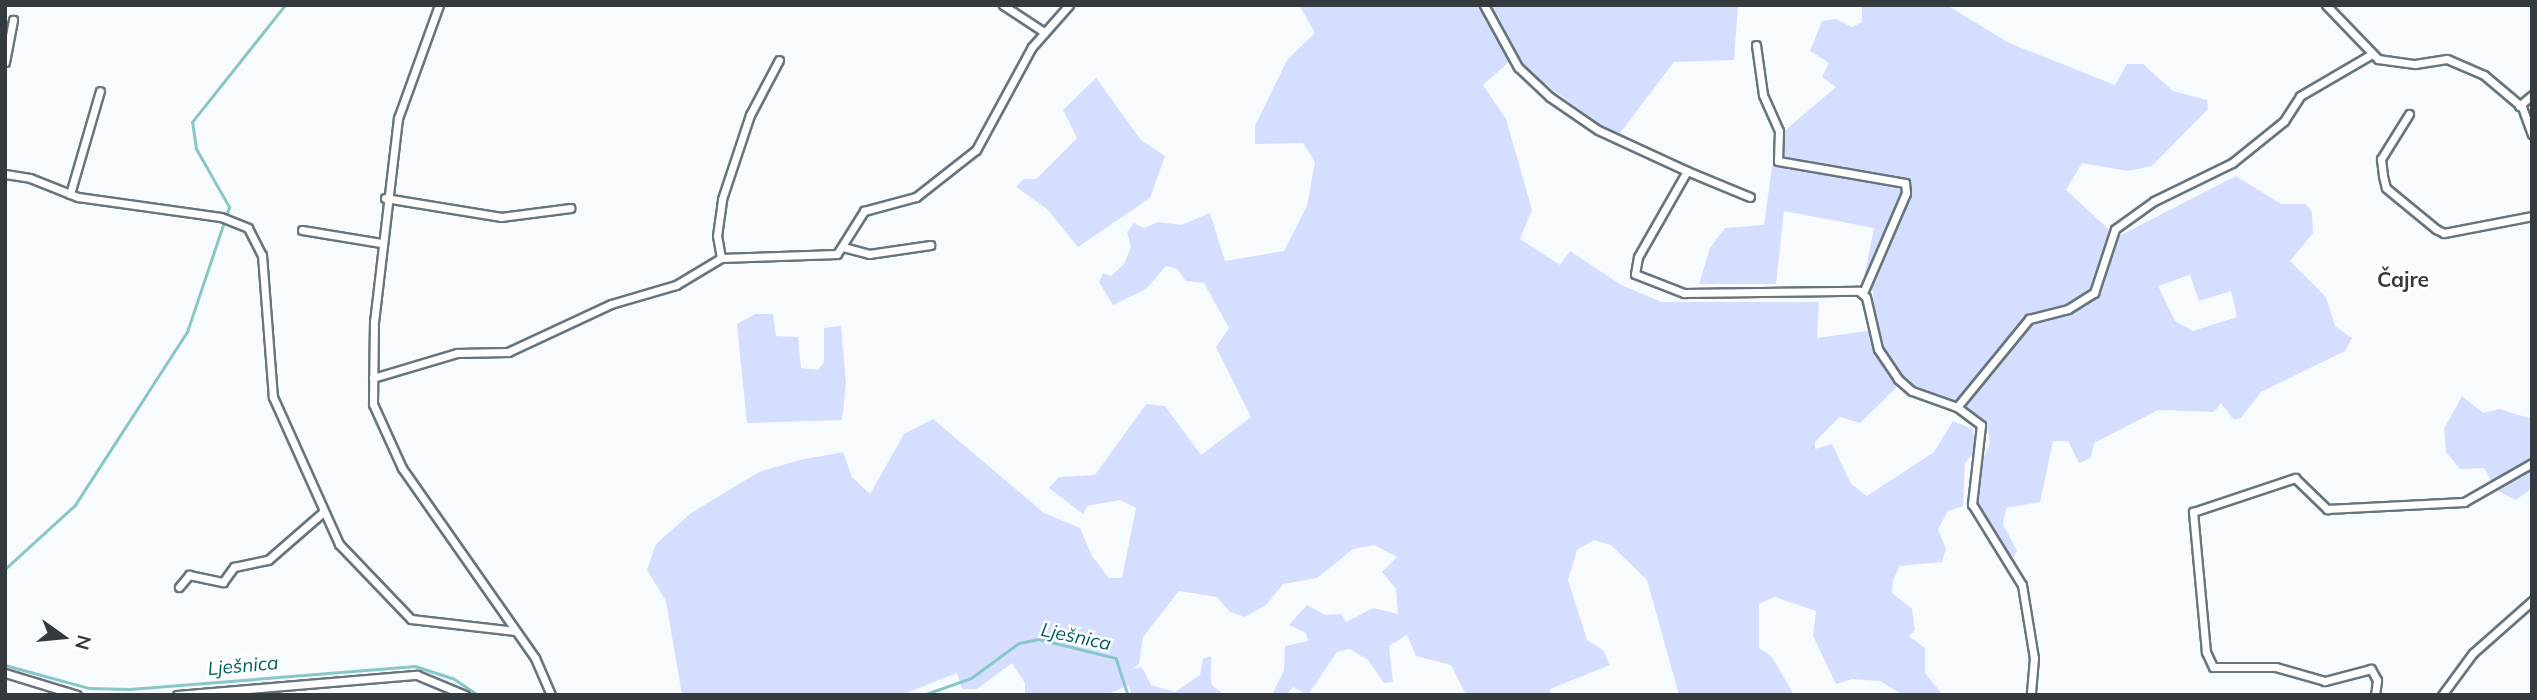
<!DOCTYPE html>
<meta charset="utf-8">
<style>
body{margin:0}
#map{position:relative;width:2537px;height:700px;overflow:hidden;background:#f8fbfd;font-family:Mulish,sans-serif}
div>[style]{position:absolute}
.green>*{inset:0;background:#d5deff}
.stream>*{height:2.5px;margin:-1.25px;padding:0 1.25px;transform-origin:1.25px;border-radius:1.25px;background:#89c7c7}
.roads{filter:drop-shadow(2px 0 #68757d) drop-shadow(-2px 0 #68757d) drop-shadow(0 2px #68757d) drop-shadow(0 -2px #68757d)}
.minor>*{height:7px;margin:-3.5px;padding:0 3.5px;transform-origin:3.5px;border-radius:3.5px;background:#fff}
span{translate:-50% -50%;white-space:nowrap;text-align:center;line-height:1.15;-webkit-text-stroke:5px #fff;paint-order:stroke}
.water-label{font-size:19px;color:#005e5f;font-style:italic}
.quarter-label{font-size:21px;color:#343a3d;font-weight:700}
.frame{position:absolute;inset:0;border:7px solid #343a3d;pointer-events:none}
.north{position:absolute;left:28px;top:602px;width:70px;height:70px;-webkit-text-stroke:5px #fff;paint-order:stroke;rotate:105deg;font-size:19px;font-weight:700;line-height:28px;text-align:center;color:#343a3d}
.north::after{content:'';display:block;margin:auto;width:24px;height:32px;background:#343a3d;clip-path:polygon(50% 0,100% 100%,50% 72%,0 100%)}
</style>
<div id="map">
<div class="green">
<div style="clip-path:polygon(evenodd,1299px 5px,1479px 5px,1510px 61px,1483px 85px,1506px 119px,1532px 210px,1520px 239px,1560px 265px,1570px 251px,1621px 285px,1662px 302px,1819px 302px,1817px 338px,1874px 330px,1873px 291px,1863px 283px,1874px 228px,1784px 211px,1776px 284px,1699px 284px,1710px 248px,1725px 228px,1764px 225px,1776px 138px,1836px 87px,1822px 77px,1829px 63px,1810px 51px,1822px 21px,1836px 19px,1852px 27px,1862px 22px,1862px 5px,1947px 5px,2009px 43px,2115px 85px,2127px 64px,2143px 64px,2173px 91px,2207px 100px,2208px 109px,2152px 166px,2128px 171px,2082px 163px,2066px 190px,2117px 237px,2236px 176px,2281px 204px,2305px 204px,2312px 212px,2313px 233px,2290px 261px,2326px 297px,2335px 326px,2352px 338px,2345px 351px,2261px 392px,2241px 418px,2234px 420px,2221px 403px,2214px 412px,2158px 410px,2094px 443px,2091px 458px,2079px 463px,2068px 441px,2053px 441px,2040px 502px,2006px 508px,2003px 524px,2017px 551px,2012px 559px,1978px 501px,1980px 464px,1990px 444px,1987px 421px,1904px 380px,1860px 423px,1840px 417px,1815px 442px,1815px 449px,1832px 444px,1851px 484px,1867px 496px,1934px 452px,1953px 421px,1973px 429px,1976px 450px,1965px 463px,1963px 506px,1948px 511px,1938px 529px,1946px 549px,1942px 562px,1900px 566px,1893px 580px,1892px 593px,1912px 609px,1915px 630px,1909px 636px,1925px 648px,1925px 673px,1943px 695px,1903px 695px,1880px 681px,1852px 679px,1836px 684px,1813px 636px,1816px 611px,1775px 597px,1759px 604px,1759px 648px,1772px 657px,1794px 695px,1679px 695px,1647px 580px,1611px 545px,1594px 540px,1577px 550px,1568px 580px,1587px 640px,1603px 650px,1610px 665px,1550px 689px,1551px 695px,1466px 695px,1451px 665px,1416px 656px,1407px 635px,1389px 646px,1393px 682px,1384px 683px,1368px 660px,1350px 649px,1337px 652px,1308px 695px,1293px 687px,1286px 695px,1272px 695px,1284px 670px,1285px 646px,1308px 641px,1306px 633px,1289px 625px,1307px 605px,1325px 615px,1341px 614px,1346px 622px,1373px 608px,1398px 614px,1396px 589px,1382px 572px,1397px 557px,1374px 545px,1353px 549px,1317px 578px,1283px 584px,1266px 605px,1245px 617px,1230px 612px,1217px 597px,1179px 591px,1143px 637px,1139px 664px,1132px 669px,1142px 667px,1151px 685px,1175px 692px,1200px 675px,1203px 659px,1211px 656px,1211px 684px,1224px 695px,1131px 695px,1129px 685px,1106px 695px,1025px 695px,1025px 683px,1012px 663px,977px 689px,962px 689px,957px 673px,901px 695px,682px 695px,666px 601px,647px 570px,656px 544px,691px 513px,759px 472px,800px 460px,843px 452px,852px 477px,870px 494px,904px 434px,933px 419px,1044px 513px,1080px 528px,1092px 556px,1109px 578px,1122px 578px,1136px 508px,1120px 500px,1087px 506px,1083px 514px,1049px 488px,1059px 477px,1095px 475px,1146px 404px,1165px 406px,1201px 455px,1251px 417px,1216px 347px,1229px 328px,1204px 283px,1186px 281px,1177px 269px,1166px 266px,1146px 289px,1113px 305px,1099px 282px,1103px 273px,1111px 276px,1124px 264px,1131px 247px,1127px 232px,1134px 223px,1144px 228px,1158px 222px,1181px 225px,1210px 213px,1225px 261px,1284px 251px,1307px 206px,1315px 162px,1303px 143px,1255px 144px,1255px 126px,1287px 60px,1315px 33px,1299px 5px,2190px 275px,2199px 301px,2231px 291px,2237px 317px,2193px 331px,2175px 321px,2158px 286px,2190px 275px)"></div>
<div style="clip-path:polygon(1487px 5px,1738px 5px,1734px 60px,1674px 62px,1617px 137px,1529px 72px)"></div>
<div style="clip-path:polygon(1096px 78px,1141px 140px,1165px 156px,1150px 198px,1078px 247px,1047px 209px,1016px 187px,1024px 179px,1036px 179px,1077px 138px,1063px 110px)"></div>
<div style="clip-path:polygon(755px 314px,773px 314px,776px 336px,798px 337px,801px 368px,818px 370px,824px 362px,824px 328px,841px 326px,846px 383px,842px 420px,747px 423px,737px 324px)"></div>
<div style="clip-path:polygon(2462px 396px,2483px 413px,2499px 409px,2532px 419px,2532px 488px,2516px 500px,2496px 490px,2484px 468px,2460px 469px,2446px 452px,2444px 429px)"></div>
</div>
<div class="stream">
<div style="left:5px;top:569px;width:95px;rotate:-42.4deg"></div>
<div style="left:75px;top:505px;width:206px;rotate:-57.1deg"></div>
<div style="left:187px;top:332px;width:132px;rotate:-71.4deg"></div>
<div style="left:229px;top:207px;width:67px;rotate:-119.6deg"></div>
<div style="left:196px;top:149px;width:27px;rotate:-98deg"></div>
<div style="left:192px;top:122px;width:149px;rotate:-51.5deg"></div>
<div style="left:5px;top:665px;width:87px;rotate:15.3deg"></div>
<div style="left:89px;top:688px;width:41px;rotate:1.4deg"></div>
<div style="left:130px;top:689px;width:286px;rotate:-4.6deg"></div>
<div style="left:415px;top:666px;width:40px;rotate:18deg"></div>
<div style="left:453px;top:678px;width:30px;rotate:34deg"></div>
<div style="left:923px;top:695px;width:51px;rotate:-19.5deg"></div>
<div style="left:971px;top:678px;width:59px;rotate:-36.1deg"></div>
<div style="left:1019px;top:643px;width:20px;rotate:-11deg"></div>
<div style="left:1039px;top:639px;width:79px;rotate:13.9deg"></div>
<div style="left:1116px;top:658px;width:39px;rotate:72deg"></div>
</div>
<div class="roads">
<div class="minor">
<div style="left:439px;top:5px;width:120px;rotate:109.9deg"></div>
<div style="left:398px;top:118px;width:204px;rotate:96.7deg"></div>
<div style="left:374px;top:321px;width:83px;rotate:90.7deg"></div>
<div style="left:373px;top:404px;width:70px;rotate:65.6deg"></div>
<div style="left:402px;top:468px;width:232px;rotate:55deg"></div>
<div style="left:535px;top:658px;width:40px;rotate:66.6deg"></div>
<div style="left:1003px;top:5px;width:49px;rotate:33.4deg"></div>
<div style="left:1484px;top:5px;width:71px;rotate:61.3deg"></div>
<div style="left:1518px;top:67px;width:44px;rotate:43.2deg"></div>
<div style="left:1550px;top:97px;width:58px;rotate:34.5deg"></div>
<div style="left:1598px;top:130px;width:98px;rotate:24.7deg"></div>
<div style="left:1687px;top:171px;width:99px;rotate:119.7deg"></div>
<div style="left:1638px;top:257px;width:17px;rotate:100deg"></div>
<div style="left:1635px;top:274px;width:53px;rotate:21.2deg"></div>
<div style="left:1684px;top:293px;width:175px;rotate:-0.7deg"></div>
<div style="left:1859px;top:291px;width:9px;rotate:41deg"></div>
<div style="left:1866px;top:297px;width:53px;rotate:77deg"></div>
<div style="left:1878px;top:349px;width:36px;rotate:56deg"></div>
<div style="left:1898px;top:379px;width:18px;rotate:41deg"></div>
<div style="left:1912px;top:391px;width:48px;rotate:19.6deg"></div>
<div style="left:1957px;top:407px;width:30px;rotate:37deg"></div>
<div style="left:1981px;top:425px;width:80px;rotate:96.5deg"></div>
<div style="left:1972px;top:504px;width:95px;rotate:58.3deg"></div>
<div style="left:2022px;top:585px;width:74px;rotate:80.7deg"></div>
<div style="left:2034px;top:658px;width:37px;rotate:95deg"></div>
<div style="left:2326px;top:5px;width:75px;rotate:46.1deg"></div>
<div style="left:2378px;top:59px;width:37px;rotate:8deg"></div>
<div style="left:2415px;top:64px;width:32px;rotate:-9deg"></div>
<div style="left:2447px;top:59px;width:40px;rotate:23.4deg"></div>
<div style="left:2484px;top:75px;width:50px;rotate:40.1deg"></div>
<div style="left:2522px;top:107px;width:29px;rotate:70deg"></div>
<div style="left:1756px;top:45px;width:50px;rotate:82deg"></div>
<div style="left:1763px;top:95px;width:39px;rotate:66deg"></div>
<div style="left:1779px;top:131px;width:30px;rotate:92deg"></div>
<div style="left:1778px;top:161px;width:129px;rotate:9.8deg"></div>
<div style="left:1905px;top:183px;width:10px;rotate:84deg"></div>
<div style="left:1906px;top:193px;width:109px;rotate:113.3deg"></div>
<div style="left:5px;top:62px;width:43px;rotate:-79.2deg"></div>
<div style="left:2519px;top:106px;width:17px;rotate:-40deg"></div>
<div style="left:2409px;top:114px;width:53px;rotate:121.9deg"></div>
<div style="left:2381px;top:159px;width:17px;rotate:83deg"></div>
<div style="left:2383px;top:176px;width:12px;rotate:76deg"></div>
<div style="left:2386px;top:188px;width:65px;rotate:39.4deg"></div>
<div style="left:2436px;top:229px;width:9px;rotate:27deg"></div>
<div style="left:2444px;top:233px;width:90px;rotate:-10.9deg"></div>
<div style="left:1687px;top:171px;width:68px;rotate:22.4deg"></div>
<div style="left:5px;top:174px;width:25px;rotate:9deg"></div>
<div style="left:30px;top:178px;width:52px;rotate:21.6deg"></div>
<div style="left:78px;top:197px;width:144px;rotate:8deg"></div>
<div style="left:221px;top:217px;width:29px;rotate:22deg"></div>
<div style="left:248px;top:228px;width:30px;rotate:63deg"></div>
<div style="left:262px;top:255px;width:142px;rotate:85.6deg"></div>
<div style="left:273px;top:397px;width:161px;rotate:65.8deg"></div>
<div style="left:339px;top:544px;width:104px;rotate:46.2deg"></div>
<div style="left:411px;top:619px;width:105px;rotate:6.6deg"></div>
<div style="left:70px;top:194px;width:107px;rotate:-73.8deg"></div>
<div style="left:385px;top:198px;width:118px;rotate:9.3deg"></div>
<div style="left:501px;top:217px;width:70px;rotate:-7.4deg"></div>
<div style="left:302px;top:230px;width:80px;rotate:9.3deg"></div>
<div style="left:843px;top:247px;width:27px;rotate:15deg"></div>
<div style="left:869px;top:254px;width:62px;rotate:-8.4deg"></div>
<div style="left:721px;top:258px;width:22px;rotate:-100deg"></div>
<div style="left:717px;top:236px;width:37px;rotate:-82deg"></div>
<div style="left:722px;top:199px;width:89px;rotate:-71.6deg"></div>
<div style="left:750px;top:115px;width:62px;rotate:-62.2deg"></div>
<div style="left:373px;top:378px;width:88px;rotate:-16.6deg"></div>
<div style="left:457px;top:353px;width:51px;rotate:-1.1deg"></div>
<div style="left:508px;top:352px;width:114px;rotate:-25deg"></div>
<div style="left:611px;top:304px;width:68px;rotate:-16.3deg"></div>
<div style="left:676px;top:285px;width:52px;rotate:-31deg"></div>
<div style="left:721px;top:258px;width:116px;rotate:-2deg"></div>
<div style="left:837px;top:254px;width:51px;rotate:-57.9deg"></div>
<div style="left:864px;top:211px;width:54px;rotate:-15.1deg"></div>
<div style="left:916px;top:197px;width:76px;rotate:-38.1deg"></div>
<div style="left:976px;top:150px;width:117px;rotate:-61.5deg"></div>
<div style="left:1032px;top:47px;width:56px;rotate:-48.6deg"></div>
<div style="left:1957px;top:407px;width:114px;rotate:-50.7deg"></div>
<div style="left:2029px;top:319px;width:40px;rotate:-14.4deg"></div>
<div style="left:2068px;top:309px;width:31px;rotate:-32deg"></div>
<div style="left:2094px;top:293px;width:67px;rotate:-71.8deg"></div>
<div style="left:2115px;top:229px;width:48px;rotate:-35.7deg"></div>
<div style="left:2154px;top:201px;width:87px;rotate:-26deg"></div>
<div style="left:2232px;top:163px;width:67px;rotate:-38.9deg"></div>
<div style="left:2284px;top:121px;width:30px;rotate:-57deg"></div>
<div style="left:2300px;top:96px;width:83px;rotate:-30.3deg"></div>
<div style="left:179px;top:587px;width:16px;rotate:-50deg"></div>
<div style="left:189px;top:575px;width:35px;rotate:12deg"></div>
<div style="left:223px;top:582px;width:19px;rotate:-54deg"></div>
<div style="left:234px;top:567px;width:35px;rotate:-12deg"></div>
<div style="left:268px;top:560px;width:72px;rotate:-41deg"></div>
<div style="left:5px;top:673px;width:75px;rotate:17deg"></div>
<div style="left:177px;top:695px;width:241px;rotate:-4.8deg"></div>
<div style="left:417px;top:675px;width:52px;rotate:22.6deg"></div>
<div style="left:2375px;top:695px;width:15px;rotate:-82deg"></div>
<div style="left:2377px;top:680px;width:13px;rotate:-119deg"></div>
<div style="left:2371px;top:669px;width:48px;rotate:165.4deg"></div>
<div style="left:2325px;top:681px;width:51px;rotate:-164.1deg"></div>
<div style="left:2276px;top:667px;width:63px;rotate:180deg"></div>
<div style="left:2213px;top:667px;width:17px;rotate:-115deg"></div>
<div style="left:2206px;top:652px;width:141px;rotate:-95.3deg"></div>
<div style="left:2193px;top:512px;width:108px;rotate:-18.4deg"></div>
<div style="left:2295px;top:478px;width:45px;rotate:44.1deg"></div>
<div style="left:2327px;top:509px;width:137px;rotate:-2.9deg"></div>
<div style="left:2464px;top:502px;width:78px;rotate:-29.8deg"></div>
<div style="left:2442px;top:695px;width:52px;rotate:-53.6deg"></div>
<div style="left:2473px;top:653px;width:79px;rotate:-41.4deg"></div>
</div>
</div>
<div class="water-label">
<span style="left:1076px;top:637px;rotate:12deg">Lješnica</span>
<span style="left:243px;top:666px;rotate:-5deg">Lješnica</span>
</div>
<div class="quarter-label">
<span style="left:2403px;top:279px">Čajre</span>
</div>
<div class="frame"></div>
<div class="north">N</div>
</div>
